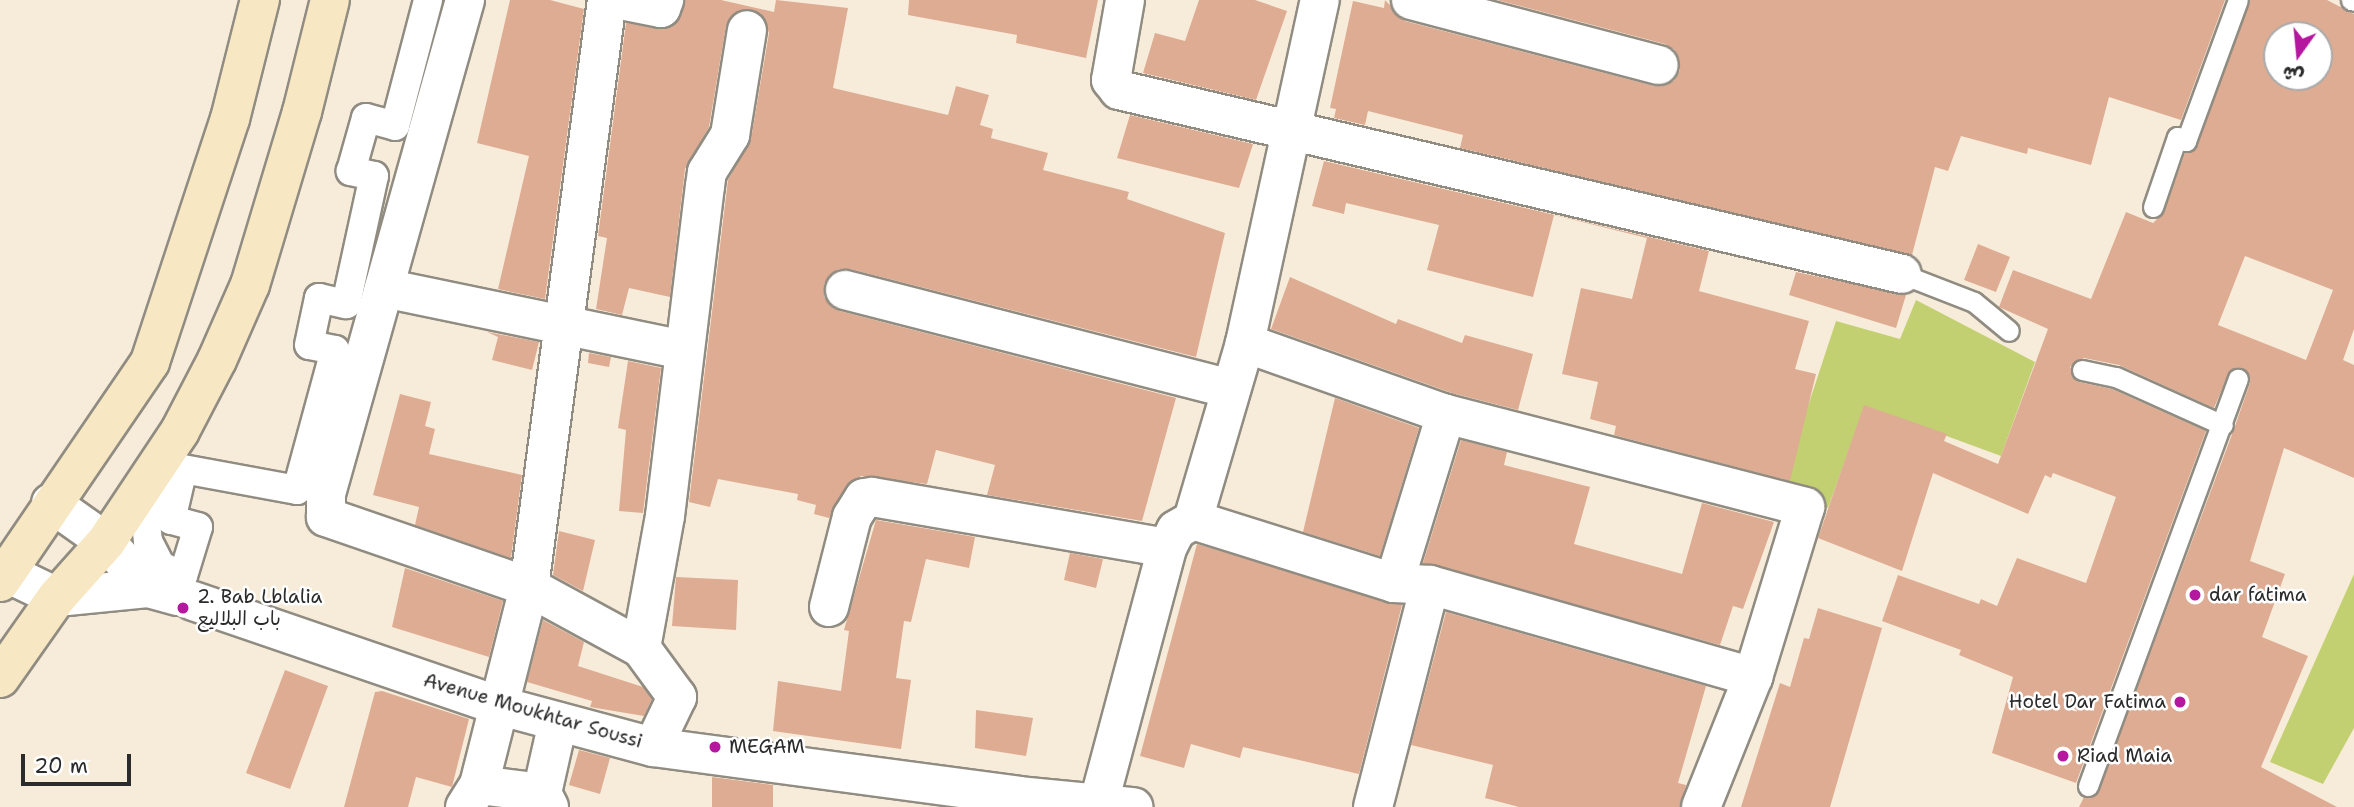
<!DOCTYPE html>
<meta charset="utf-8">
<style>
body{margin:0}
#map{position:relative;width:2354px;height:807px;overflow:hidden;background:#f7ecda;font-family:"Shantell Sans","Playpen Sans Arabic",sans-serif}
div>[style]{position:absolute}
.green>*{inset:0;background:#c2d072}
.building>*{inset:0;background:#deac93}
.roads{filter:drop-shadow(2px 0 #918c82) drop-shadow(-2px 0 #918c82) drop-shadow(0 2px #918c82) drop-shadow(0 -2px #918c82)}
.service>*{height:19px;margin:-9.5px;padding:0 9.5px;transform-origin:9.5px;border-radius:9.5px;background:#fff}
.pedestrian>*{height:28px;margin:-14px;padding:0 14px;transform-origin:14px;border-radius:14px;background:#fff}
.minor>*{height:38px;margin:-19px;padding:0 19px;transform-origin:19px;border-radius:19px;background:#fff}
.secondary>*{height:38px;margin:-19px;padding:0 19px;transform-origin:19px;border-radius:19px;background:#f7e8c3}
.dots>*{width:19px;height:19px;translate:-50% -50%;box-sizing:border-box;border:4px solid #fff;border-radius:50%}
span{translate:-50% -50%;white-space:nowrap;text-align:center;line-height:1.15;-webkit-text-stroke:5px #fff;paint-order:stroke}
.poi-label{font-size:19px;color:#2b2b2b}
.left{translate:0 -50%;text-align:left}
.right{translate:-100% -50%;text-align:right}
.street-label{font-size:19px;color:#2b2b2b}
.north{position:absolute;left:2263px;top:21px;width:70px;height:70px;box-sizing:border-box;background:#fff;border:2px solid #aaa;border-radius:50%;rotate:195deg;font-size:19px;font-weight:700;line-height:28px;text-align:center;color:#2b2b2b}
.north::after{content:'';display:block;margin:auto;width:24px;height:32px;background:#b5179e;clip-path:polygon(50% 0,100% 100%,50% 72%,0 100%)}
.scale{position:absolute;left:21px;top:754px;width:110px;height:32px;box-sizing:border-box;border:4px solid #2b2b2b;border-top:0;padding-left:9px;font-size:21px;line-height:24px;white-space:nowrap;color:#2b2b2b;-webkit-text-stroke:5px #fff;paint-order:stroke}
</style>
<div id="map">
<div class="green">
<div style="clip-path:polygon(1916px 300px,2035px 362px,2001px 456px,1865px 406px,1828px 508px,1780px 491px,1836px 321px,1900px 339px)"></div>
<div style="clip-path:polygon(2354px 574px,2354px 728px,2323px 784px,2270px 762px)"></div>
</div>
<div class="building">
<div style="clip-path:polygon(510px 0,550px 0,584px 9px,545px 299px,498px 289px,529px 156px,477px 143px)"></div>
<div style="clip-path:polygon(685px 0,721px 0,774px 12px,776px 0,848px 8px,833px 88px,948px 115px,956px 86px,989px 95px,980px 125px,993px 129px,991px 138px,1048px 153px,1043px 170px,1129px 192px,1127px 199px,1225px 233px,1196px 357px,850px 269px,838px 269px,824px 284px,824px 297px,840px 311px,1176px 398px,1142px 521px,987px 495px,995px 465px,936px 450px,927px 484px,861px 476px,846px 486px,829px 518px,814px 514px,816px 505px,797px 500px,798px 494px,718px 479px,710px 507px,689px 502px,728px 180px,751px 139px,769px 33px,760px 13px,739px 10px,726px 26px,709px 127px,685px 169px,670px 297px,629px 288px,622px 315px,596px 309px,607px 238px,598px 236px,626px 23px,667px 29px,681px 16px)"></div>
<div style="clip-path:polygon(909px 0,1098px 0,1086px 58px,1016px 43px,1017px 35px,908px 15px)"></div>
<div style="clip-path:polygon(1199px 0,1255px 0,1287px 11px,1256px 100px,1143px 73px,1155px 33px,1185px 41px)"></div>
<div style="clip-path:polygon(1385px 0,1405px 21px,1654px 86px,1674px 81px,1680px 70px,1675px 50px,1665px 44px,1497px 0,2225px 0,2181px 120px,2109px 97px,2091px 165px,2028px 148px,2027px 154px,1961px 136px,1948px 171px,1935px 167px,1912px 255px,1460px 148px,1463px 135px,1368px 111px,1365px 125px,1334px 118px,1336px 109px,1330px 108px,1353px 1px,1384px 8px)"></div>
<div style="clip-path:polygon(evenodd,2250px 0,2327px 0,2354px 14px,2354px 329px,2343px 360px,2354px 365px,2354px 478px,2284px 448px,2250px 561px,2285px 574px,2262px 637px,2308px 656px,2261px 767px,2337px 807px,2079px 807px,2084px 797px,2099px 790px,2234px 429px,2250px 383px,2247px 371px,2230px 370px,2214px 408px,2119px 365px,2084px 358px,2070px 367px,2079px 382px,2112px 389px,2206px 431px,2076px 783px,1992px 753px,2013px 677px,1959px 655px,1961px 650px,1882px 621px,1898px 575px,1979px 604px,1981px 599px,1997px 606px,2017px 558px,2086px 583px,2116px 497px,2053px 473px,2051px 478px,2045px 475px,2028px 514px,1933px 473px,1902px 571px,1818px 538px,1864px 405px,1947px 434px,1944px 441px,1998px 464px,2048px 329px,1999px 307px,2013px 270px,2091px 299px,2126px 212px,2153px 223px,2164px 212px,2185px 153px,2197px 145px,2250px 0,2277px 35px,2319px 35px,2319px 77px,2277px 77px,2277px 35px,2250px 0,2245px 256px,2333px 290px,2306px 360px,2218px 325px,2245px 256px)"></div>
<div style="clip-path:polygon(1130px 115px,1253px 144px,1239px 188px,1117px 158px)"></div>
<div style="clip-path:polygon(1324px 161px,1709px 251px,1699px 291px,1809px 321px,1795px 369px,1816px 374px,1790px 481px,1614px 435px,1616px 426px,1590px 419px,1598px 382px,1562px 374px,1581px 288px,1632px 299px,1647px 238px,1554px 215px,1533px 297px,1427px 270px,1439px 225px,1346px 203px,1344px 214px,1312px 206px)"></div>
<div style="clip-path:polygon(1978px 244px,2010px 257px,1996px 292px,1964px 280px)"></div>
<div style="clip-path:polygon(1796px 272px,1906px 295px,1896px 328px,1789px 295px)"></div>
<div style="clip-path:polygon(1290px 277px,1396px 324px,1398px 319px,1462px 343px,1465px 335px,1533px 354px,1518px 410px,1452px 393px,1271px 329px)"></div>
<div style="clip-path:polygon(487px 332px,539px 342px,532px 370px,492px 360px,498px 337px)"></div>
<div style="clip-path:polygon(589px 353px,611px 357px,609px 367px,588px 363px)"></div>
<div style="clip-path:polygon(628px 361px,661px 368px,643px 513px,619px 511px,626px 430px,618px 428px)"></div>
<div style="clip-path:polygon(400px 394px,431px 402px,425px 426px,435px 429px,429px 454px,522px 475px,511px 558px,415px 525px,419px 507px,373px 495px)"></div>
<div style="clip-path:polygon(1335px 398px,1419px 428px,1380px 556px,1303px 532px)"></div>
<div style="clip-path:polygon(1461px 440px,1507px 452px,1504px 465px,1590px 487px,1574px 544px,1682px 574px,1702px 503px,1774px 522px,1743px 609px,1733px 606px,1720px 645px,1423px 563px)"></div>
<div style="clip-path:polygon(876px 520px,975px 537px,969px 568px,926px 559px,911px 622px,904px 621px,896px 678px,911px 680px,901px 749px,773px 731px,778px 681px,841px 691px,849px 631px,844px 630px)"></div>
<div style="clip-path:polygon(559px 531px,595px 540px,583px 591px,553px 575px)"></div>
<div style="clip-path:polygon(1197px 544px,1402px 605px,1359px 774px,1243px 747px,1240px 758px,1191px 744px,1184px 768px,1140px 756px)"></div>
<div style="clip-path:polygon(1070px 553px,1103px 559px,1096px 588px,1064px 580px)"></div>
<div style="clip-path:polygon(405px 568px,503px 601px,489px 657px,392px 627px)"></div>
<div style="clip-path:polygon(676px 577px,738px 580px,736px 630px,672px 626px)"></div>
<div style="clip-path:polygon(1818px 608px,1882px 628px,1830px 807px,1741px 807px,1780px 683px,1790px 687px,1804px 638px,1809px 639px)"></div>
<div style="clip-path:polygon(1446px 612px,1706px 686px,1678px 783px,1686px 785px,1680px 807px,1519px 807px,1485px 798px,1493px 765px,1411px 745px)"></div>
<div style="clip-path:polygon(543px 620px,584px 642px,578px 666px,643px 687px,652px 699px,644px 716px,590px 707px,592px 701px,527px 682px)"></div>
<div style="clip-path:polygon(285px 670px,328px 686px,290px 789px,246px 773px)"></div>
<div style="clip-path:polygon(382px 691px,469px 719px,452px 787px,416px 777px,408px 807px,344px 807px,375px 692px)"></div>
<div style="clip-path:polygon(976px 710px,1033px 718px,1026px 756px,975px 748px)"></div>
<div style="clip-path:polygon(579px 750px,610px 758px,600px 794px,569px 785px)"></div>
<div style="clip-path:polygon(712px 777px,773px 785px,773px 807px,712px 807px)"></div>
</div>
<div class="roads">
<div class="service">
<div style="left:2351px;top:0;width:3px;rotate:18deg"></div>
<div style="left:2153px;top:207px;width:74px;rotate:-71.1deg"></div>
<div style="left:2177px;top:137px;width:10px;rotate:24deg"></div>
<div style="left:2186px;top:141px;width:150px;rotate:-69.8deg"></div>
<div style="left:1902px;top:274px;width:77px;rotate:21.3deg"></div>
<div style="left:1974px;top:302px;width:45px;rotate:39.6deg"></div>
<div style="left:2082px;top:370px;width:35px;rotate:12deg"></div>
<div style="left:2116px;top:377px;width:117px;rotate:24.2deg"></div>
<div style="left:2088px;top:786px;width:434px;rotate:-69.8deg"></div>
</div>
<div class="pedestrian">
<div style="left:160px;top:486px;width:31px;rotate:119deg"></div>
<div style="left:145px;top:513px;width:28px;rotate:84deg"></div>
<div style="left:148px;top:541px;width:28px;rotate:63deg"></div>
<div style="left:161px;top:566px;width:24px;rotate:24deg"></div>
<div style="left:183px;top:576px;width:51px;rotate:-73deg"></div>
<div style="left:198px;top:527px;width:28px;rotate:-165deg"></div>
<div style="left:171px;top:520px;width:52px;rotate:-76.8deg"></div>
<div style="left:183px;top:469px;width:116px;rotate:10.4deg"></div>
<div style="left:297px;top:490px;width:145px;rotate:-74.8deg"></div>
<div style="left:335px;top:350px;width:26px;rotate:-169deg"></div>
<div style="left:309px;top:345px;width:48px;rotate:-78deg"></div>
<div style="left:319px;top:298px;width:28px;rotate:13deg"></div>
<div style="left:346px;top:304px;width:131px;rotate:-77.7deg"></div>
<div style="left:374px;top:176px;width:24px;rotate:-168deg"></div>
<div style="left:351px;top:171px;width:55px;rotate:-74.2deg"></div>
<div style="left:366px;top:118px;width:30px;rotate:15deg"></div>
<div style="left:395px;top:126px;width:130px;rotate:-75.3deg"></div>
</div>
<div class="minor">
<div style="left:465px;top:0;width:513px;rotate:105.72deg"></div>
<div style="left:326px;top:494px;width:23px;rotate:90deg"></div>
<div style="left:326px;top:517px;width:215px;rotate:19deg"></div>
<div style="left:529px;top:587px;width:128px;rotate:28.6deg"></div>
<div style="left:641px;top:648px;width:61px;rotate:53.7deg"></div>
<div style="left:677px;top:697px;width:55px;rotate:115.6deg"></div>
<div style="left:621px;top:0;width:41px;rotate:11.3deg"></div>
<div style="left:661px;top:8px;width:9px;rotate:-69deg"></div>
<div style="left:1125px;top:0;width:81px;rotate:99.9deg"></div>
<div style="left:1111px;top:80px;width:13px;rotate:51deg"></div>
<div style="left:1119px;top:90px;width:804px;rotate:13.22deg"></div>
<div style="left:1411px;top:0;width:256px;rotate:14.7deg"></div>
<div style="left:384px;top:288px;width:306px;rotate:11.7deg"></div>
<div style="left:845px;top:290px;width:398px;rotate:14.4deg"></div>
<div style="left:1245px;top:343px;width:213px;rotate:19.5deg"></div>
<div style="left:1446px;top:414px;width:371px;rotate:14.5deg"></div>
<div style="left:1805px;top:507px;width:178px;rotate:107deg"></div>
<div style="left:1753px;top:677px;width:140px;rotate:111.8deg"></div>
<div style="left:51px;top:503px;width:67px;rotate:35.3deg"></div>
<div style="left:106px;top:542px;width:62px;rotate:47.6deg"></div>
<div style="left:1193px;top:520px;width:211px;rotate:17.4deg"></div>
<div style="left:1394px;top:583px;width:36px;rotate:3deg"></div>
<div style="left:1430px;top:585px;width:336px;rotate:15.9deg"></div>
<div style="left:7px;top:573px;width:55px;rotate:25.6deg"></div>
<div style="left:57px;top:597px;width:91px;rotate:-5.6deg"></div>
<div style="left:148px;top:588px;width:31px;rotate:15deg"></div>
<div style="left:1394px;top:583px;width:177px;rotate:-72.9deg"></div>
<div style="left:193px;top:601px;width:321px;rotate:18.9deg"></div>
<div style="left:497px;top:705px;width:162px;rotate:15.1deg"></div>
<div style="left:653px;top:747px;width:368px;rotate:7.6deg"></div>
<div style="left:1018px;top:796px;width:116px;rotate:5.5deg"></div>
<div style="left:829px;top:607px;width:93px;rotate:-75.7deg"></div>
<div style="left:852px;top:517px;width:22px;rotate:-58deg"></div>
<div style="left:864px;top:498px;width:8px;rotate:-7deg"></div>
<div style="left:872px;top:497px;width:299px;rotate:9.8deg"></div>
<div style="left:641px;top:648px;width:134px;rotate:-79.7deg"></div>
<div style="left:665px;top:516px;width:332px;rotate:-83.1deg"></div>
<div style="left:705px;top:186px;width:14px;rotate:-82deg"></div>
<div style="left:707px;top:172px;width:44px;rotate:-58.1deg"></div>
<div style="left:730px;top:135px;width:106px;rotate:-80.8deg"></div>
<div style="left:479px;top:785px;width:64px;rotate:7.2deg"></div>
<div style="left:1099px;top:802px;width:263px;rotate:-75deg"></div>
<div style="left:1167px;top:548px;width:20px;rotate:-63deg"></div>
<div style="left:1176px;top:530px;width:20px;rotate:-30deg"></div>
<div style="left:1193px;top:520px;width:184px;rotate:-73.6deg"></div>
<div style="left:1245px;top:343px;width:351px;rotate:-77.7deg"></div>
<div style="left:465px;top:807px;width:26px;rotate:-58deg"></div>
<div style="left:479px;top:785px;width:204px;rotate:-75.8deg"></div>
<div style="left:529px;top:587px;width:592px;rotate:-82.43deg"></div>
<div style="left:549px;top:807px;width:16px;rotate:-117deg"></div>
<div style="left:542px;top:793px;width:73px;rotate:-77.3deg"></div>
<div style="left:1373px;top:807px;width:229px;rotate:-75.6deg"></div>
</div>
<div class="secondary">
<div style="left:0;top:582px;width:266px;rotate:-55.7deg"></div>
<div style="left:150px;top:362px;width:256px;rotate:-71.8deg"></div>
<div style="left:230px;top:119px;width:123px;rotate:-75.9deg"></div>
<div style="left:0;top:678px;width:99px;rotate:-54.9deg"></div>
<div style="left:57px;top:597px;width:74px;rotate:-48.3deg"></div>
<div style="left:106px;top:542px;width:133px;rotate:-56.3deg"></div>
<div style="left:180px;top:431px;width:80px;rotate:-62.5deg"></div>
<div style="left:217px;top:360px;width:82px;rotate:-66.3deg"></div>
<div style="left:250px;top:285px;width:181px;rotate:-73.3deg"></div>
<div style="left:302px;top:112px;width:115px;rotate:-76deg"></div>
</div>
</div>
<div class="dots">
<div style="left:2195px;top:595px;background:#b5179e"></div>
<div style="left:183px;top:608px;background:#b5179e"></div>
<div style="left:2180px;top:702px;background:#b5179e"></div>
<div style="left:715px;top:747px;background:#b5179e"></div>
<div style="left:2063px;top:756px;background:#b5179e"></div>
</div>
<div class="poi-label">
<span class="left" style="left:2209px;top:595px">dar fatima</span>
<span class="left" style="left:197px;top:608px">2. Bab Lblalia<br>باب البلاليع</span>
<span class="right" style="left:2166px;top:702px">Hotel Dar Fatima</span>
<span class="left" style="left:729px;top:747px">MEGAM</span>
<span class="left" style="left:2077px;top:756px">Riad Maia</span>
</div>
<div class="street-label">
<span style="left:533px;top:711px;rotate:16deg">Avenue Moukhtar Soussi</span>
</div>
<div class="north">ش</div>
<div class="scale">20 m</div>
</div>
